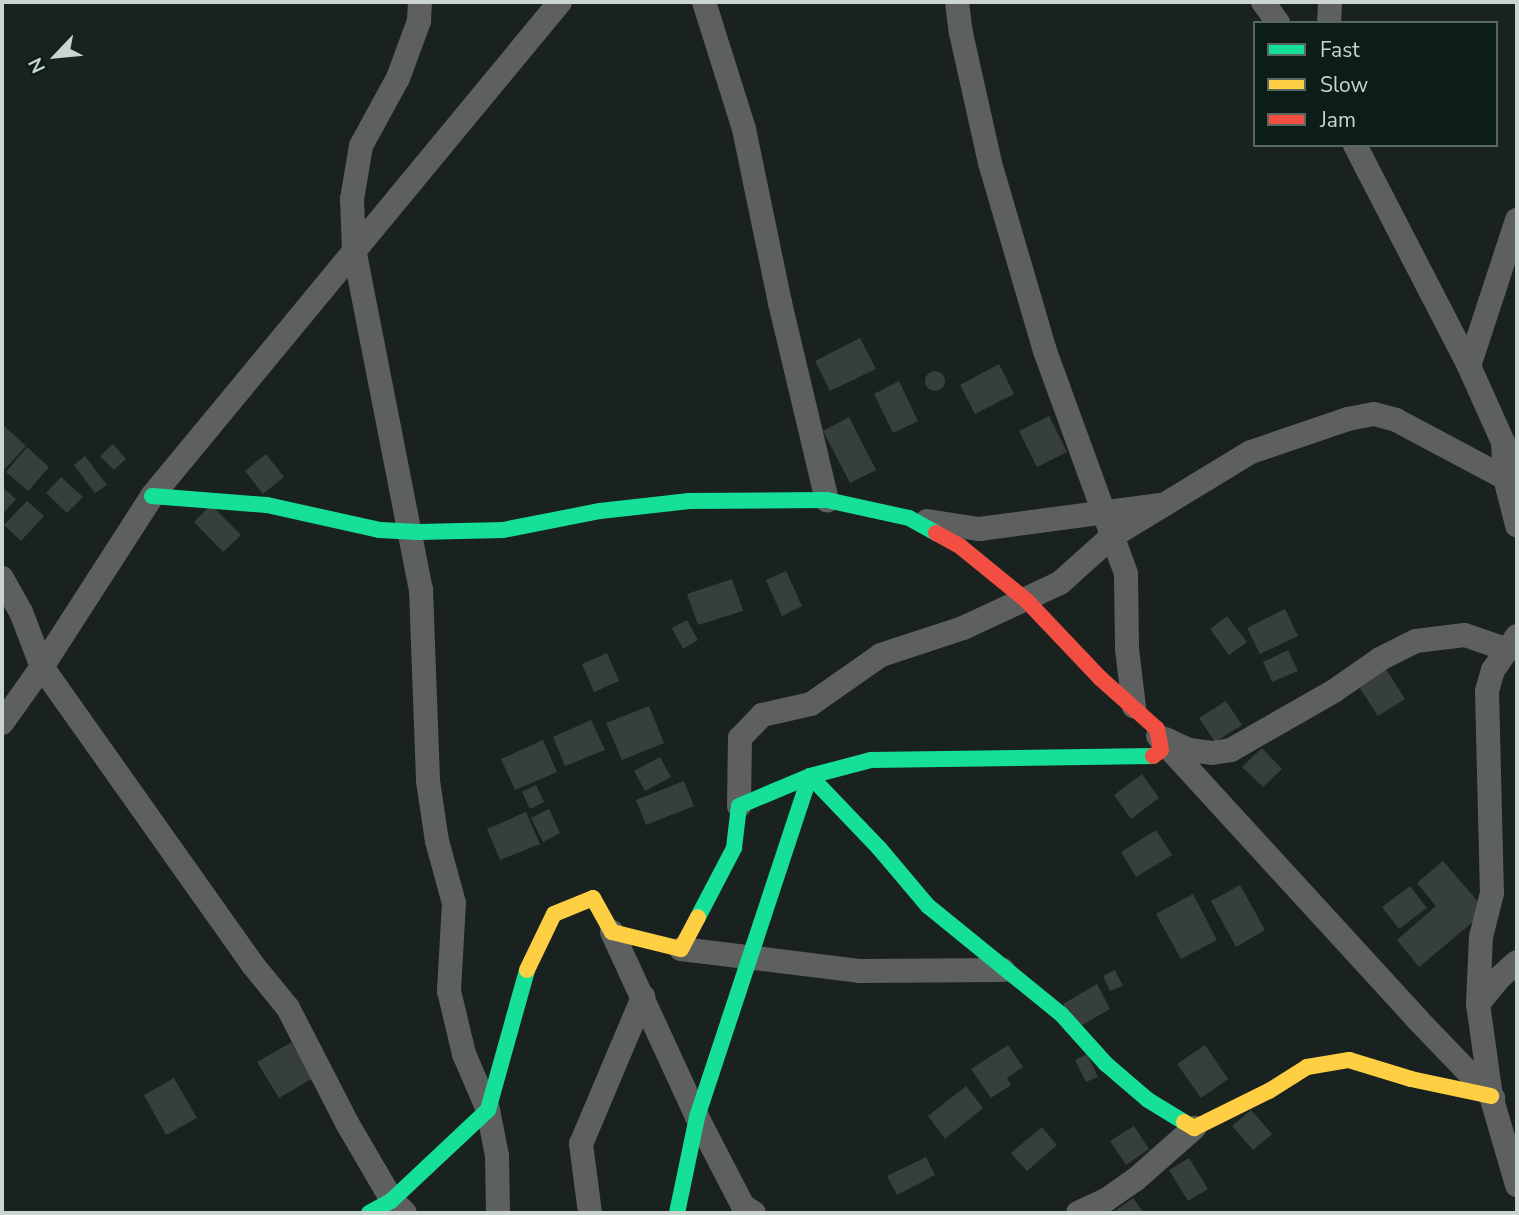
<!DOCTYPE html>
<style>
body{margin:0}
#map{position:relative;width:1519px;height:1215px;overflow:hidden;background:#19221f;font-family:"Nunito Sans",sans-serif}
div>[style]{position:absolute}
.building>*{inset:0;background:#363f3c}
.round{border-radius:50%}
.street>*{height:24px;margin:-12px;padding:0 12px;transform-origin:12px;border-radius:12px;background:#5d605f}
.fast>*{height:16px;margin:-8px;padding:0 8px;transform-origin:8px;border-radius:8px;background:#16e098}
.slow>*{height:16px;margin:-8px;padding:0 8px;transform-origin:8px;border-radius:8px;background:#ffcf43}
.jam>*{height:16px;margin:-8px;padding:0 8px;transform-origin:8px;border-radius:8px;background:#f24e42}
span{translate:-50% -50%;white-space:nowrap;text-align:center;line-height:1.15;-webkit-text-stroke:7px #0c1d17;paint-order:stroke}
.frame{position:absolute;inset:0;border:4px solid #cad5d0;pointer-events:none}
.legend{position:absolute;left:1253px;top:21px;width:245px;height:126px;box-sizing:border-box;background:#0c1d17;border:2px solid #586761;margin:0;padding:9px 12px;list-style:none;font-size:21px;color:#cad5d0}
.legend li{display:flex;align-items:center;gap:14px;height:35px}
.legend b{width:35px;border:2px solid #586761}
.north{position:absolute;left:21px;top:21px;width:70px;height:70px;-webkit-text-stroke:5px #0c1d17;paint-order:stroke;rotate:244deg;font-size:19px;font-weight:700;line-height:28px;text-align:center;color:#cad5d0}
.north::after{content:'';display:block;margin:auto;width:24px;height:32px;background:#cad5d0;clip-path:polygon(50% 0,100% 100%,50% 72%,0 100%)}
</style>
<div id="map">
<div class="building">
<div style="clip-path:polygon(860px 338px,876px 369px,830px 391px,815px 361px)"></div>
<div style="clip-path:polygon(999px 364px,1014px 394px,975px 414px,960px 385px)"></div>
<div class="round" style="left:925px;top:371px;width:20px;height:20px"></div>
<div style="clip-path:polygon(899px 381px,918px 421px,893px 433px,874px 394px)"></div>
<div style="clip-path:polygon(1049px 416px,1067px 452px,1037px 467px,1019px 431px)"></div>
<div style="clip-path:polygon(849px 417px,876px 470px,850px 483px,823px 431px)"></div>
<div style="clip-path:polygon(2px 424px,26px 446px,2px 472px)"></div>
<div style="clip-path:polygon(113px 444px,126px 459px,114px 470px,100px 456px)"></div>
<div style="clip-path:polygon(27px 447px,49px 467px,28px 491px,6px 472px)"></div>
<div style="clip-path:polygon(266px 454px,284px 477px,263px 494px,245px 471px)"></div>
<div style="clip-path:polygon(85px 456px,107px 485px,95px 493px,74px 465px)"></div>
<div style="clip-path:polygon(61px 477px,83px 497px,67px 513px,46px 493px)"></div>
<div style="clip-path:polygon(2px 487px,16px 499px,2px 515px)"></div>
<div style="clip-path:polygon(27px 501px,44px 516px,21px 541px,4px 525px)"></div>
<div style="clip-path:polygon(211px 505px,241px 535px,223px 552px,194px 522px)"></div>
<div style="clip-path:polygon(786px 571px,802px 606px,782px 616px,766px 580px)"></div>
<div style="clip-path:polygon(732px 579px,743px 611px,698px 625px,687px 594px)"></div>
<div style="clip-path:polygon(1285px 609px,1298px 636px,1260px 654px,1247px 628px)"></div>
<div style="clip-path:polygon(1227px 616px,1247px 642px,1229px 655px,1210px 629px)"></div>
<div style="clip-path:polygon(687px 620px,698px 640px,683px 649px,672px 628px)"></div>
<div style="clip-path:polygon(1288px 650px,1298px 671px,1272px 682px,1263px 662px)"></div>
<div style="clip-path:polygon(607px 653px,619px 681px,594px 692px,582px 664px)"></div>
<div style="clip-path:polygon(1386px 669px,1405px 699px,1378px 716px,1359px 687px)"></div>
<div style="clip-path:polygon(1226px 701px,1242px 725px,1215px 742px,1199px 718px)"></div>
<div style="clip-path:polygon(649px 706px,664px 743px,622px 760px,606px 723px)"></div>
<div style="clip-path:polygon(591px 720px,605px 750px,565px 766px,553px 737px)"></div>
<div style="clip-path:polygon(543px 740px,557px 772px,515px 790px,501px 759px)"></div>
<div style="clip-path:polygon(1262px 748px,1282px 769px,1263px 787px,1242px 767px)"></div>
<div style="clip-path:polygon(660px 757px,671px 777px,645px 791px,634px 771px)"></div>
<div style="clip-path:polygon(1142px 774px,1159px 798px,1131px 819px,1114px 795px)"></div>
<div style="clip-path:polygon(684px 781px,694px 806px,646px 825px,636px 800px)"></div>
<div style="clip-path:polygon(536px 785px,544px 802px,530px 809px,522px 792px)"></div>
<div style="clip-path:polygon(549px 809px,560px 833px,543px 842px,531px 818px)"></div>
<div style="clip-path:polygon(526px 812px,540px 844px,500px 860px,487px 829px)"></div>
<div style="clip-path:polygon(1156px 830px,1172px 855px,1136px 877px,1121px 852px)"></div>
<div style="clip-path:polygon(1443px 861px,1486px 911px,1419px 967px,1397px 940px,1436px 906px,1417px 883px)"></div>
<div style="clip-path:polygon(1240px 885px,1265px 930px,1236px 947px,1211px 901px)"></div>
<div style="clip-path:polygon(1410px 886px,1427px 908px,1399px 929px,1382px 907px)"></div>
<div style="clip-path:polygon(1193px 894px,1217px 940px,1181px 959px,1156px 914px)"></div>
<div style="clip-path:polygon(1115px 970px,1123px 986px,1110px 991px,1103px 976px)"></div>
<div style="clip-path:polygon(1097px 984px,1110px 1009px,1077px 1028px,1063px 1004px)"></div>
<div style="clip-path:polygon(292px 1042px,313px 1078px,279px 1098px,257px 1062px)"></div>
<div style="clip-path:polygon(1008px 1045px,1023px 1067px,1007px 1078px,1011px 1085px,991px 1098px,971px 1069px)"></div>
<div style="clip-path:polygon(1205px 1045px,1228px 1079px,1201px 1098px,1177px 1064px)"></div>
<div style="clip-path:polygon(1087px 1054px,1098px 1077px,1086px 1082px,1075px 1060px)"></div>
<div style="clip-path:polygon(174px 1078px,197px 1118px,166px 1135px,144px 1095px)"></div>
<div style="clip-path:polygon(966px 1086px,983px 1108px,945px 1139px,928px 1116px)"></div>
<div style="clip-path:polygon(1251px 1110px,1272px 1134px,1253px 1150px,1232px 1126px)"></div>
<div style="clip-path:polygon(1134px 1126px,1149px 1149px,1126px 1165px,1110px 1141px)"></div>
<div style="clip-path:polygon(1042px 1127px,1057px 1145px,1027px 1171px,1011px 1153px)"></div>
<div style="clip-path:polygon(926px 1157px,935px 1175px,897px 1195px,887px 1176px)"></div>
<div style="clip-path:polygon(1189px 1158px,1208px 1189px,1188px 1201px,1169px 1170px)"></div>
<div style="clip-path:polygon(1133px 1198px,1144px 1213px,1112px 1213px)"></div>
</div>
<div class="street">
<div style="left:420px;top:2px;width:19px;rotate:93deg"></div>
<div style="left:419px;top:21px;width:61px;rotate:110.2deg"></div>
<div style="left:398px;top:78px;width:77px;rotate:118.6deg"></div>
<div style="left:361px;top:146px;width:54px;rotate:99.6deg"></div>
<div style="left:352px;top:199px;width:50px;rotate:87.7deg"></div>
<div style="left:354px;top:249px;width:347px;rotate:78.9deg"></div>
<div style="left:421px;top:589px;width:192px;rotate:87.9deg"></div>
<div style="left:428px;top:781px;width:61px;rotate:81.5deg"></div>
<div style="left:437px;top:841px;width:64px;rotate:74.7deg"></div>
<div style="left:454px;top:903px;width:88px;rotate:93.3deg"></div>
<div style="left:449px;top:991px;width:65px;rotate:76.6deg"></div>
<div style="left:464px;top:1054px;width:61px;rotate:66.8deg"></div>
<div style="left:488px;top:1110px;width:47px;rotate:78.9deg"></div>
<div style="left:497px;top:1156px;width:57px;rotate:89deg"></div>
<div style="left:704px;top:2px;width:133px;rotate:72.5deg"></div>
<div style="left:744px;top:129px;width:178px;rotate:78.3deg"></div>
<div style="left:780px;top:303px;width:203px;rotate:76.6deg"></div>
<div style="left:957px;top:2px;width:31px;rotate:83deg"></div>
<div style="left:961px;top:33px;width:133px;rotate:77.4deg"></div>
<div style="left:990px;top:163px;width:196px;rotate:73.7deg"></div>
<div style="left:1045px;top:351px;width:237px;rotate:70deg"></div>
<div style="left:1126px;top:574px;width:75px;rotate:89.2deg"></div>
<div style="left:1127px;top:649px;width:58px;rotate:83.1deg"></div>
<div style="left:1263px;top:2px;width:26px;rotate:54deg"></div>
<div style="left:1329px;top:23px;width:21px;rotate:-87deg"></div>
<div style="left:1355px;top:145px;width:249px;rotate:62.7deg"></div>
<div style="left:1469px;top:366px;width:83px;rotate:65.9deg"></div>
<div style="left:1503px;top:442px;width:36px;rotate:87deg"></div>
<div style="left:1505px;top:478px;width:49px;rotate:75.7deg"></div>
<div style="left:1469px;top:366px;width:154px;rotate:-71.8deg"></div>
<div style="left:927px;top:521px;width:53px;rotate:8.7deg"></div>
<div style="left:979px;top:529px;width:181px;rotate:-7.6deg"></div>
<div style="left:2px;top:578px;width:39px;rotate:61deg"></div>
<div style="left:21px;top:612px;width:59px;rotate:69.1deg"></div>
<div style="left:42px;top:667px;width:365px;rotate:54.7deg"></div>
<div style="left:253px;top:965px;width:55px;rotate:50.9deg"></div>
<div style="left:288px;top:1008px;width:129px;rotate:62.8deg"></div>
<div style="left:347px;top:1123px;width:89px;rotate:59.7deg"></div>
<div style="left:392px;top:1200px;width:18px;rotate:45deg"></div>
<div style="left:1517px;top:636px;width:42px;rotate:125.2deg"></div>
<div style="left:1493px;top:670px;width:22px;rotate:106deg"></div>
<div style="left:1487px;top:691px;width:202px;rotate:88.6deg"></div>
<div style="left:1492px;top:893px;width:45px;rotate:104deg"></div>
<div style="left:1481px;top:937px;width:67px;rotate:92.6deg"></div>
<div style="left:1478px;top:1004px;width:93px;rotate:82deg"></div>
<div style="left:1491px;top:1096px;width:93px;rotate:73.7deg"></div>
<div style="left:2px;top:723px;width:69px;rotate:-54.5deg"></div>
<div style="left:42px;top:667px;width:203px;rotate:-57.2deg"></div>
<div style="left:152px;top:496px;width:641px;rotate:-50.45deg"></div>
<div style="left:1158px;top:736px;width:384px;rotate:47.5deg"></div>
<div style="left:1417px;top:1019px;width:110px;rotate:46.1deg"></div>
<div style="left:1165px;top:739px;width:26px;rotate:25deg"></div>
<div style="left:1189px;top:750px;width:23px;rotate:7deg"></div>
<div style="left:1212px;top:753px;width:19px;rotate:-9deg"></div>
<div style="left:1231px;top:750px;width:119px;rotate:-29.8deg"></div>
<div style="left:1334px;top:691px;width:56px;rotate:-34.8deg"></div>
<div style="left:1380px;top:659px;width:40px;rotate:-26.6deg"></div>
<div style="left:1416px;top:641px;width:49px;rotate:-7deg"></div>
<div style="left:1465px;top:635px;width:46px;rotate:19.2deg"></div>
<div style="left:739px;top:806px;width:68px;rotate:-89.2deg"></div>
<div style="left:740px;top:738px;width:32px;rotate:-46deg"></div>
<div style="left:762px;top:715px;width:50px;rotate:-12.7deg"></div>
<div style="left:811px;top:704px;width:85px;rotate:-35deg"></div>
<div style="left:881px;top:655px;width:86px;rotate:-18.2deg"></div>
<div style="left:963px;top:628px;width:107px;rotate:-24.9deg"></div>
<div style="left:1060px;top:583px;width:69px;rotate:-42deg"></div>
<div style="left:1111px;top:537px;width:164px;rotate:-31.3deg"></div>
<div style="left:1251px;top:452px;width:102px;rotate:-18.8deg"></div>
<div style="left:1348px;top:419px;width:26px;rotate:-11deg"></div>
<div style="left:1374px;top:414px;width:23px;rotate:15deg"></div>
<div style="left:1396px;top:420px;width:123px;rotate:28deg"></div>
<div style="left:1505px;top:478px;width:16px;rotate:43deg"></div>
<div style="left:612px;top:932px;width:204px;rotate:65.3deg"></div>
<div style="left:697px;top:1117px;width:100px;rotate:62.7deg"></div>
<div style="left:743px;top:1206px;width:13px;rotate:32deg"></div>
<div style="left:681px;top:949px;width:179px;rotate:7deg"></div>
<div style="left:859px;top:971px;width:144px;rotate:-0.4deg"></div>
<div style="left:1478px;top:1004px;width:32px;rotate:-51deg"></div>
<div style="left:1498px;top:979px;width:25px;rotate:-42deg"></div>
<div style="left:590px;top:1213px;width:70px;rotate:-97.4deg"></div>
<div style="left:581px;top:1144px;width:160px;rotate:-67.1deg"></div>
<div style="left:1078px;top:1213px;width:31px;rotate:-25deg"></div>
<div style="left:1106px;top:1200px;width:35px;rotate:-35deg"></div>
<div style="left:1135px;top:1180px;width:79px;rotate:-41.4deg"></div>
</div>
<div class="fast">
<div style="left:152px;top:496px;width:115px;rotate:4.5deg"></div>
<div style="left:267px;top:505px;width:116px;rotate:12.5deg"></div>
<div style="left:380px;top:530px;width:38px;rotate:3deg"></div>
<div style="left:418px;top:532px;width:85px;rotate:-1.3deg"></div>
<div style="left:503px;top:530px;width:99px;rotate:-11.1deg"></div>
<div style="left:600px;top:511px;width:90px;rotate:-6.4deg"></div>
<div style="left:689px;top:501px;width:138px;rotate:-0.4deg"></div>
<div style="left:827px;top:500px;width:84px;rotate:12.4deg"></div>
<div style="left:909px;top:518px;width:31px;rotate:29deg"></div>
<div style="left:698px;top:917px;width:78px;rotate:-62.4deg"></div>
<div style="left:734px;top:848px;width:42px;rotate:-83.2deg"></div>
<div style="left:739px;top:806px;width:77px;rotate:-22.9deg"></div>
<div style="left:810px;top:776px;width:63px;rotate:-14.7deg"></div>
<div style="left:871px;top:760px;width:282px;rotate:-0.8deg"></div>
<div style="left:369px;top:1213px;width:26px;rotate:-29deg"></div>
<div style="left:392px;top:1200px;width:132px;rotate:-43.2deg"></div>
<div style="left:488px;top:1110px;width:145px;rotate:-74.4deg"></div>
<div style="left:677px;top:1213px;width:98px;rotate:-78.2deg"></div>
<div style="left:697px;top:1117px;width:359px;rotate:-71.7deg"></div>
<div style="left:810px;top:776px;width:100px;rotate:46.2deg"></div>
<div style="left:879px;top:848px;width:76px;rotate:49.8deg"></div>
<div style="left:928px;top:906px;width:171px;rotate:39.1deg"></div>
<div style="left:1061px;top:1014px;width:67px;rotate:48deg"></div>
<div style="left:1106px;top:1064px;width:55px;rotate:40.6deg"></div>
<div style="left:1148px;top:1100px;width:42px;rotate:31.4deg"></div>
</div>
<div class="slow">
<div style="left:527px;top:970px;width:62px;rotate:-64.3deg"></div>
<div style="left:554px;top:914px;width:42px;rotate:-22.3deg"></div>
<div style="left:593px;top:898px;width:39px;rotate:61deg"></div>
<div style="left:612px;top:932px;width:71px;rotate:13.8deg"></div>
<div style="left:681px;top:949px;width:36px;rotate:-62deg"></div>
<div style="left:1184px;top:1122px;width:12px;rotate:31deg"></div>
<div style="left:1194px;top:1128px;width:84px;rotate:-26.3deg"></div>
<div style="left:1269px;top:1091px;width:45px;rotate:-32.3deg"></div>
<div style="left:1307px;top:1067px;width:43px;rotate:-9.5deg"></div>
<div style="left:1349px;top:1060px;width:65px;rotate:17deg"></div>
<div style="left:1411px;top:1079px;width:82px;rotate:12deg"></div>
</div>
<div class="jam">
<div style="left:936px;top:533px;width:29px;rotate:29deg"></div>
<div style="left:961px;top:547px;width:84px;rotate:39.2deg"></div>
<div style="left:1026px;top:600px;width:108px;rotate:46.5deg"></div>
<div style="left:1100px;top:678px;width:76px;rotate:41.8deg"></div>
<div style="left:1157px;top:729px;width:21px;rotate:79deg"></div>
<div style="left:1161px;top:750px;width:10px;rotate:143deg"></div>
</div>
<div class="frame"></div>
<ul class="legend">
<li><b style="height:9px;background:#16e098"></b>Fast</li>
<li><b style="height:9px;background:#ffcf43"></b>Slow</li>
<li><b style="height:9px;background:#f24e42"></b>Jam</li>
</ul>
<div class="north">N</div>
</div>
